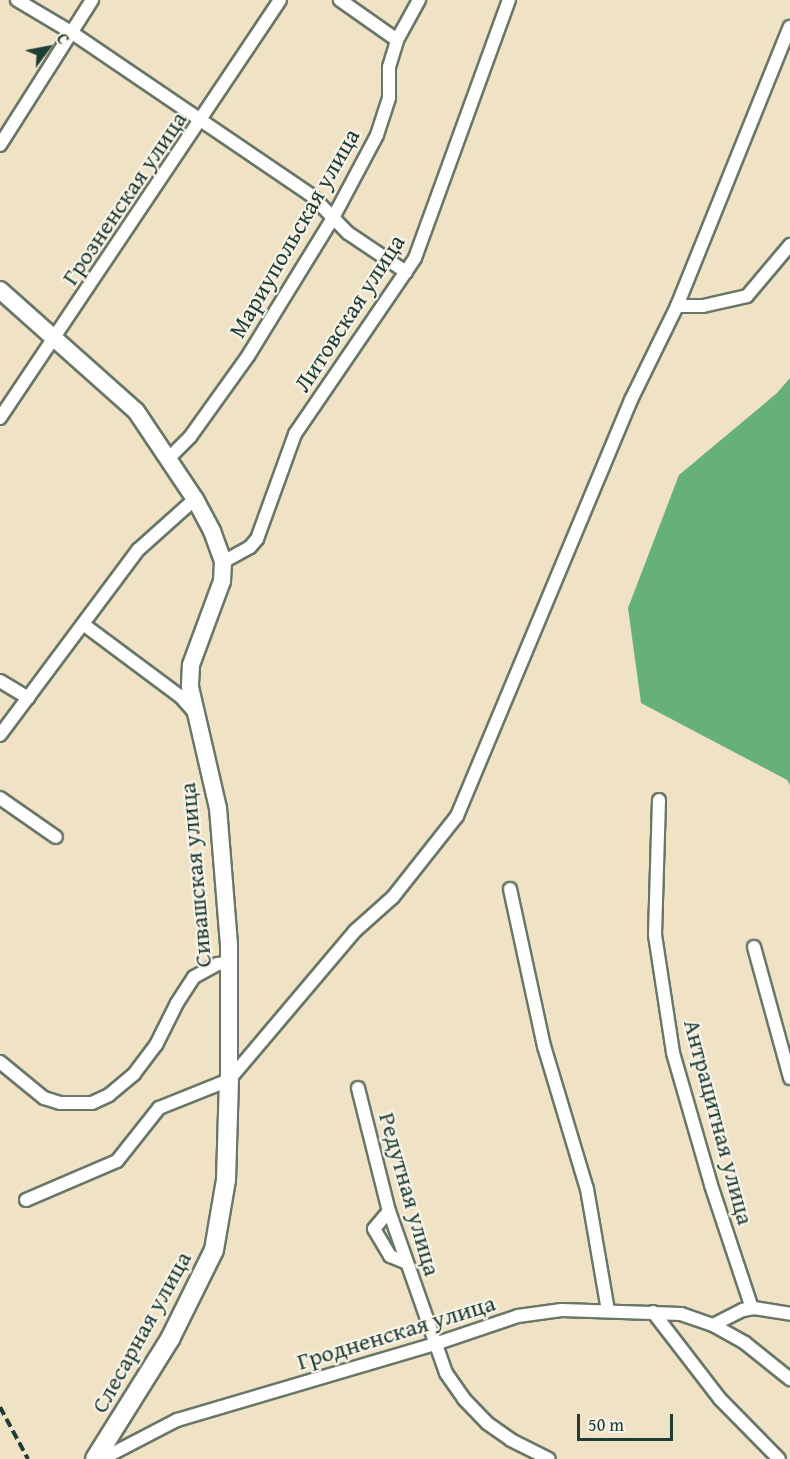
<!DOCTYPE html>
<meta charset="utf-8">
<style>
body{margin:0}
#map{position:relative;width:790px;height:1459px;overflow:hidden;background:#efe2c5;font-family:"Gentium Book Plus",serif}
div>[style]{position:absolute}
.forest>*{inset:0;background:#66b079}
.roads{filter:drop-shadow(2px 0 #687767) drop-shadow(-2px 0 #687767) drop-shadow(0 2px #687767) drop-shadow(0 -2px #687767)}
.minor>*{height:12px;margin:-6px;padding:0 6px;transform-origin:6px;border-radius:6px;background:#fff}
.tertiary>*{height:16px;margin:-8px;padding:0 8px;transform-origin:8px;border-radius:8px;background:#fff}
.secondary>*{height:18px;margin:-9px;padding:0 9px;transform-origin:9px;border-radius:9px;background:#fff}
.rail>*{height:4px;margin-top:-2px;transform-origin:0;background:repeating-linear-gradient(90deg,#1f3d34 0 9px,transparent 0 13.5px)}
span{translate:-50% -50%;white-space:nowrap;text-align:center;line-height:1.15;-webkit-text-stroke:4.5px #f7f3e8;paint-order:stroke}
.street-label{font-size:24px;color:#1f3d34}
.north{position:absolute;left:18px;top:18px;width:60px;height:60px;-webkit-text-stroke:4px #f7f3e8;paint-order:stroke;rotate:58deg;font-size:16px;font-weight:700;line-height:24px;text-align:center;color:#1f3d34}
.north::after{content:'';display:block;margin:auto;width:21px;height:27px;background:#1f3d34;clip-path:polygon(50% 0,100% 100%,50% 72%,0 100%)}
.scale{position:absolute;left:577px;top:1414px;width:96px;height:27px;box-sizing:border-box;border:3px solid #1f3d34;border-top:0;padding-left:8px;font-size:18px;line-height:21px;white-space:nowrap;color:#1f3d34;-webkit-text-stroke:4px #f7f3e8;paint-order:stroke}
</style>
<div id="map">
<div class="forest">
<div style="clip-path:polygon(790px 378px,790px 785px,787px 780px,641px 703px,628px 608px,679px 475px,777px 393px)"></div>
</div>
<div class="roads">
<div class="minor">
<div style="left:17px;top:0;width:63px;rotate:30.7deg"></div>
<div style="left:71px;top:32px;width:290px;rotate:34.2deg"></div>
<div style="left:311px;top:195px;width:53px;rotate:45.8deg"></div>
<div style="left:348px;top:233px;width:70px;rotate:33.9deg"></div>
<div style="left:397px;top:40px;width:46px;rotate:-61.2deg"></div>
<div style="left:0;top:145px;width:172px;rotate:-57.6deg"></div>
<div style="left:677px;top:306px;width:26px"></div>
<div style="left:703px;top:306px;width:45px;rotate:-12.8deg"></div>
<div style="left:747px;top:296px;width:67px;rotate:-49.9deg"></div>
<div style="left:0;top:418px;width:503px;rotate:-56.18deg"></div>
<div style="left:169px;top:458px;width:30px;rotate:-45deg"></div>
<div style="left:190px;top:437px;width:100px;rotate:-54.4deg"></div>
<div style="left:248px;top:356px;width:164px;rotate:-58.4deg"></div>
<div style="left:334px;top:216px;width:92px;rotate:-62deg"></div>
<div style="left:377px;top:135px;width:39px;rotate:-72deg"></div>
<div style="left:389px;top:98px;width:31px;rotate:-90deg"></div>
<div style="left:389px;top:67px;width:28px;rotate:-73deg"></div>
<div style="left:397px;top:40px;width:70px;rotate:-144.9deg"></div>
<div style="left:223px;top:562px;width:31px;rotate:-29deg"></div>
<div style="left:250px;top:547px;width:11px;rotate:-49deg"></div>
<div style="left:257px;top:539px;width:112px;rotate:-70.1deg"></div>
<div style="left:295px;top:434px;width:213px;rotate:-55.7deg"></div>
<div style="left:415px;top:258px;width:275px;rotate:-70deg"></div>
<div style="left:83px;top:624px;width:122px;rotate:36.7deg"></div>
<div style="left:181px;top:697px;width:21px;rotate:49deg"></div>
<div style="left:0;top:681px;width:33px;rotate:31deg"></div>
<div style="left:0;top:735px;width:231px;rotate:-53.3deg"></div>
<div style="left:138px;top:550px;width:76px;rotate:-41.8deg"></div>
<div style="left:0;top:798px;width:68px;rotate:34.9deg"></div>
<div style="left:659px;top:800px;width:135px;rotate:91.7deg"></div>
<div style="left:655px;top:935px;width:119px;rotate:81.3deg"></div>
<div style="left:673px;top:1053px;width:137px;rotate:73.9deg"></div>
<div style="left:711px;top:1185px;width:130px;rotate:71.6deg"></div>
<div style="left:510px;top:889px;width:161px;rotate:77.8deg"></div>
<div style="left:544px;top:1046px;width:149px;rotate:73.3deg"></div>
<div style="left:587px;top:1189px;width:123px;rotate:80.2deg"></div>
<div style="left:754px;top:947px;width:136px;rotate:74.6deg"></div>
<div style="left:0;top:1062px;width:57px;rotate:39.3deg"></div>
<div style="left:44px;top:1098px;width:17px;rotate:17deg"></div>
<div style="left:60px;top:1103px;width:32px"></div>
<div style="left:92px;top:1103px;width:19px;rotate:-25deg"></div>
<div style="left:109px;top:1095px;width:33px;rotate:-40deg"></div>
<div style="left:134px;top:1074px;width:36px;rotate:-53deg"></div>
<div style="left:156px;top:1045px;width:47px;rotate:-63.4deg"></div>
<div style="left:177px;top:1003px;width:31px;rotate:-57deg"></div>
<div style="left:194px;top:977px;width:26px;rotate:-29deg"></div>
<div style="left:217px;top:964px;width:11px;rotate:-5deg"></div>
<div style="left:358px;top:1088px;width:127px;rotate:75.9deg"></div>
<div style="left:389px;top:1211px;width:172px;rotate:70.6deg"></div>
<div style="left:446px;top:1373px;width:32px;rotate:55deg"></div>
<div style="left:464px;top:1399px;width:33px;rotate:46deg"></div>
<div style="left:487px;top:1423px;width:29px;rotate:35deg"></div>
<div style="left:511px;top:1440px;width:42px;rotate:26.6deg"></div>
<div style="left:26px;top:1200px;width:99px;rotate:-23.2deg"></div>
<div style="left:117px;top:1161px;width:68px;rotate:-51.6deg"></div>
<div style="left:159px;top:1108px;width:75px;rotate:-21.8deg"></div>
<div style="left:229px;top:1080px;width:195px;rotate:-49.8deg"></div>
<div style="left:355px;top:931px;width:51px;rotate:-41.8deg"></div>
<div style="left:393px;top:897px;width:103px;rotate:-51.7deg"></div>
<div style="left:457px;top:816px;width:451px;rotate:-67.3deg"></div>
<div style="left:631px;top:400px;width:105px;rotate:-63.9deg"></div>
<div style="left:677px;top:306px;width:301px;rotate:-68deg"></div>
<div style="left:389px;top:1211px;width:23px;rotate:130deg"></div>
<div style="left:374px;top:1229px;width:31px;rotate:59deg"></div>
<div style="left:390px;top:1256px;width:18px;rotate:22deg"></div>
<div style="left:653px;top:1312px;width:110px;rotate:52.4deg"></div>
<div style="left:720px;top:1399px;width:84px;rotate:45.5deg"></div>
<div style="left:713px;top:1325px;width:34px;rotate:-27deg"></div>
<div style="left:743px;top:1310px;width:11px;rotate:-10deg"></div>
<div style="left:754px;top:1308px;width:36px;rotate:9deg"></div>
<div style="left:102px;top:1459px;width:85px;rotate:-27.5deg"></div>
<div style="left:177px;top:1420px;width:269px;rotate:-16.4deg"></div>
<div style="left:435px;top:1344px;width:88px;rotate:-18.6deg"></div>
<div style="left:518px;top:1316px;width:44px;rotate:-7.8deg"></div>
<div style="left:562px;top:1310px;width:119px;rotate:1.9deg"></div>
<div style="left:681px;top:1314px;width:34px;rotate:19deg"></div>
<div style="left:713px;top:1325px;width:37px;rotate:29deg"></div>
<div style="left:745px;top:1343px;width:58px;rotate:38.7deg"></div>
</div>
<div class="tertiary">
<div style="left:0;top:290px;width:182px;rotate:41.7deg"></div>
<div style="left:136px;top:411px;width:106px;rotate:56.2deg"></div>
<div style="left:195px;top:499px;width:36px;rotate:62deg"></div>
<div style="left:212px;top:531px;width:33px;rotate:70deg"></div>
<div style="left:223px;top:562px;width:19px;rotate:93deg"></div>
<div style="left:222px;top:581px;width:90px;rotate:110.3deg"></div>
<div style="left:191px;top:665px;width:22px;rotate:93deg"></div>
<div style="left:190px;top:687px;width:124px;rotate:77deg"></div>
<div style="left:218px;top:808px;width:138px;rotate:85.4deg"></div>
<div style="left:229px;top:946px;width:134px;rotate:90deg"></div>
</div>
<div class="secondary">
<div style="left:95px;top:1459px;width:142px;rotate:-58deg"></div>
<div style="left:170px;top:1339px;width:99px;rotate:-63.7deg"></div>
<div style="left:214px;top:1250px;width:71px;rotate:-80.3deg"></div>
<div style="left:226px;top:1180px;width:100px;rotate:-88.3deg"></div>
</div>
</div>
<div class="rail">
<div style="left:0;top:1407px;width:59px;rotate:61.7deg"></div>
</div>
<div class="street-label">
<span style="left:124px;top:198px;rotate:-56deg">Грозненская улица</span>
<span style="left:294px;top:233px;rotate:-60deg">Мариупольская улица</span>
<span style="left:349px;top:313px;rotate:-57deg">Литовская улица</span>
<span style="left:195px;top:875px;rotate:-95deg">Сивашская улица</span>
<span style="left:719px;top:1122px;rotate:75deg">Антрацитная улица</span>
<span style="left:410px;top:1194px;rotate:74deg">Редутная улица</span>
<span style="left:141px;top:1332px;rotate:-61deg">Слесарная улица</span>
<span style="left:396px;top:1332px;rotate:-17deg">Гродненская улица</span>
</div>
<div class="north">С</div>
<div class="scale">50 m</div>
</div>
